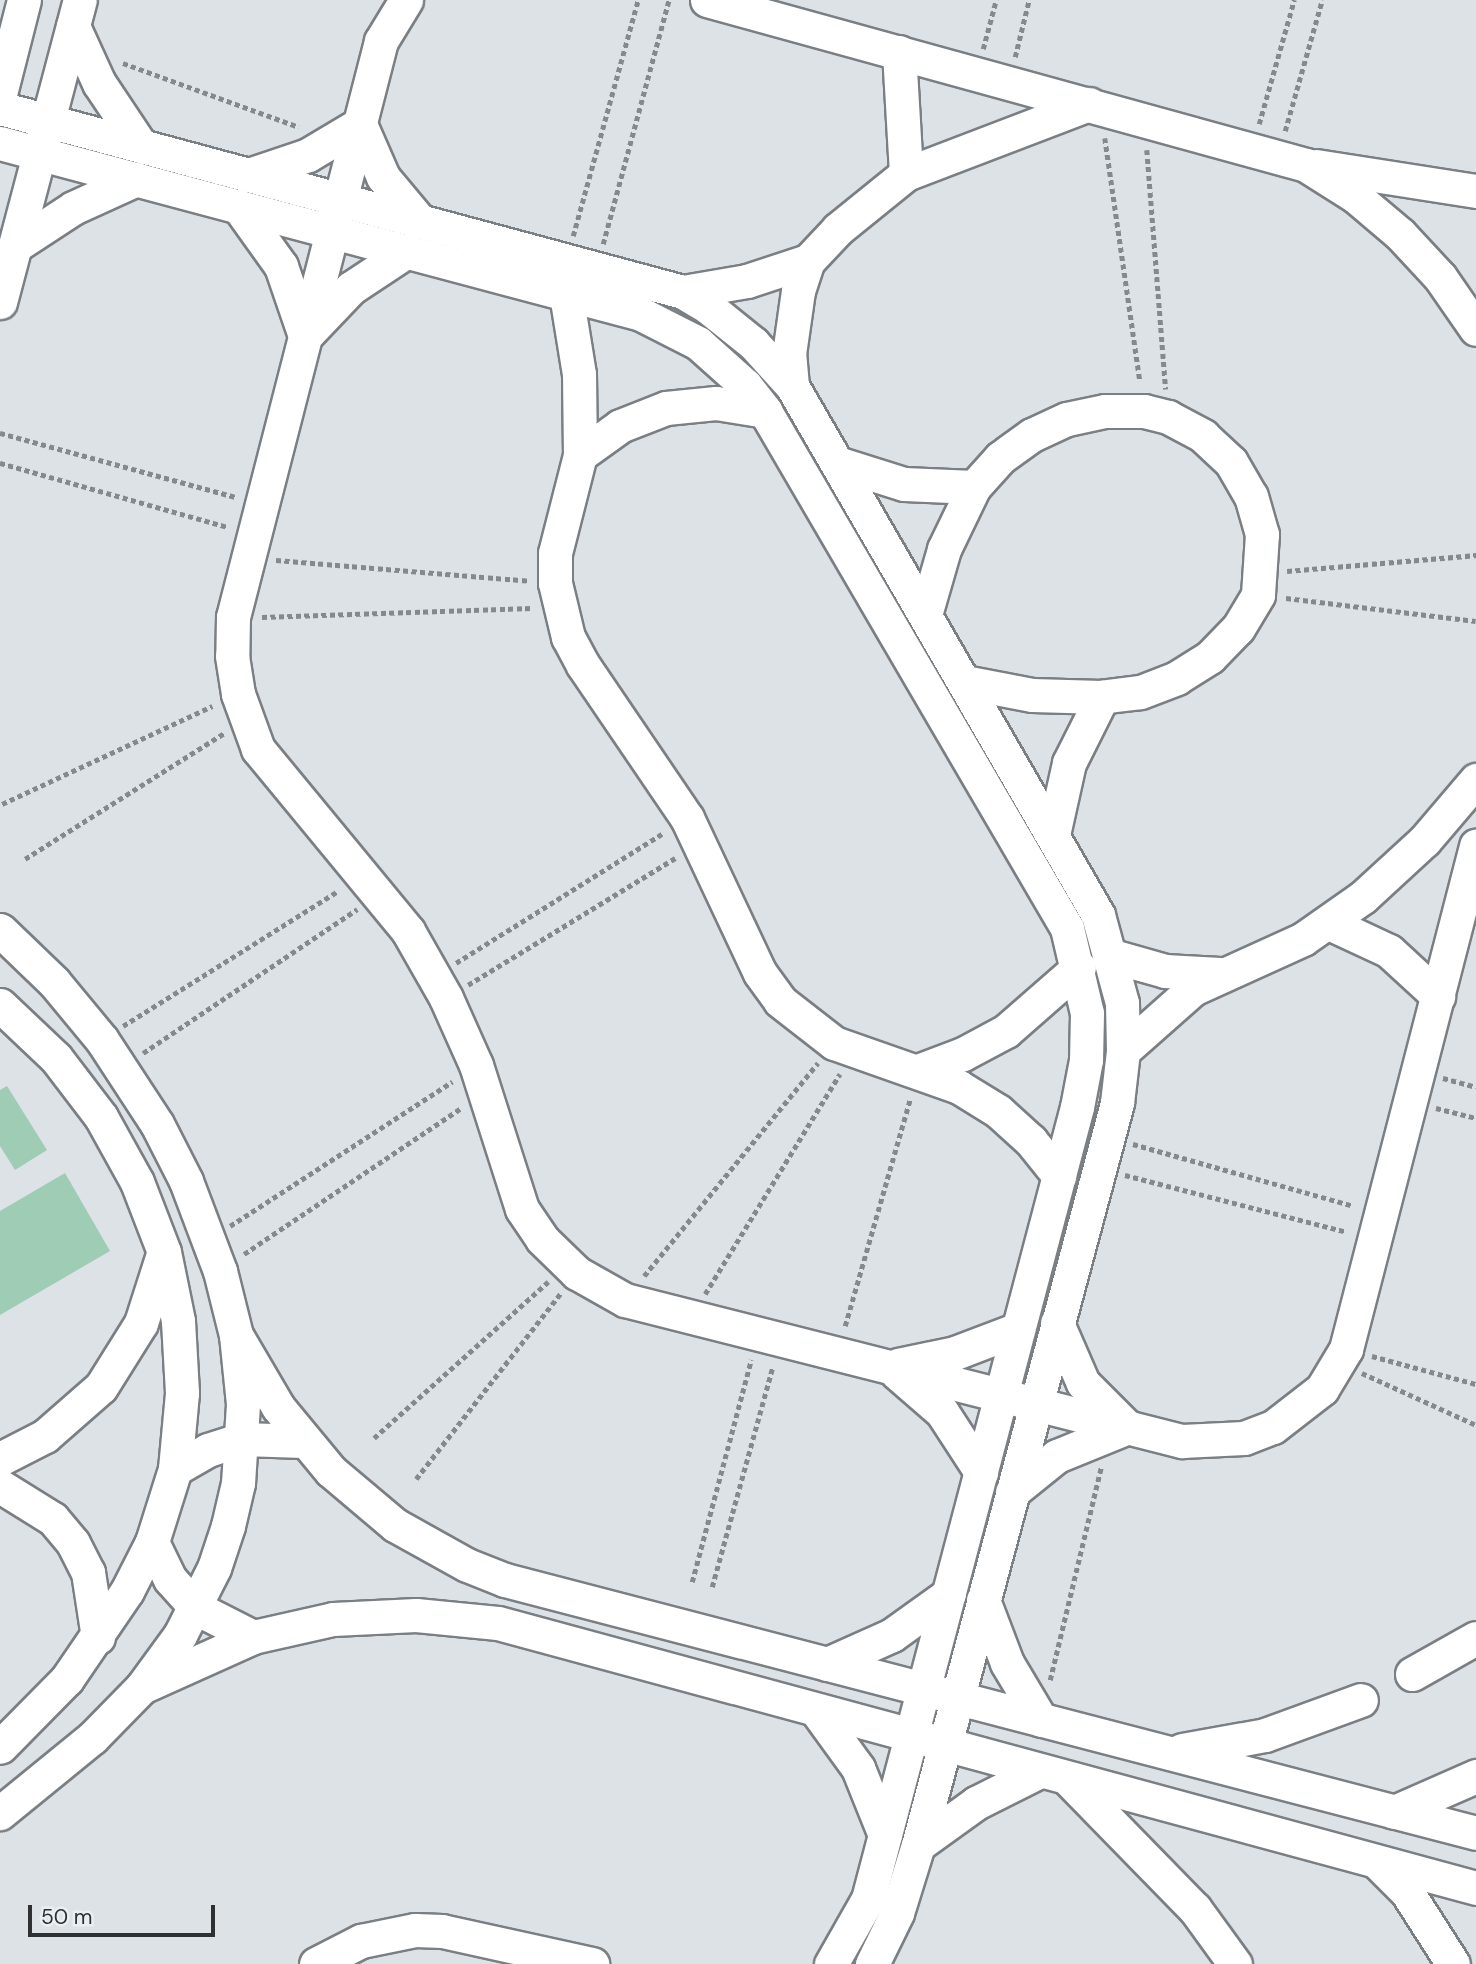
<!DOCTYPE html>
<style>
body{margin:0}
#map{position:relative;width:1476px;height:1964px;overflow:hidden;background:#dde2e7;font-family:"DM Sans",sans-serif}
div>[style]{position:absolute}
.green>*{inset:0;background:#9eccb5}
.path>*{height:4.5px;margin-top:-2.25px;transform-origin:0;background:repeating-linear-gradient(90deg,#85898c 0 5px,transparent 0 8.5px)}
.roads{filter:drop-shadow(2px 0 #7a7f84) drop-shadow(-2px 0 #7a7f84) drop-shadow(0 2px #7a7f84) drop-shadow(0 -2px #7a7f84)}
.minor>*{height:33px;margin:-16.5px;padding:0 16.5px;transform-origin:16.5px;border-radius:16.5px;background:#fff}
span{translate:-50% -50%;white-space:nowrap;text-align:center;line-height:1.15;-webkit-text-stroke:5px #eaeff4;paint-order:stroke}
.scale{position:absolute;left:28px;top:1905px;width:187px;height:32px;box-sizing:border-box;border:4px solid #2e3031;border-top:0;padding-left:9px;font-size:21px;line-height:24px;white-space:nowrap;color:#2e3031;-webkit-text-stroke:5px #eaeff4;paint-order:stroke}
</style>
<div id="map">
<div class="green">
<div style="clip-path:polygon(7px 1086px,47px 1150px,15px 1170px,0 1146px,0 1090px)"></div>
<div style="clip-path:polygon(65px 1173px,110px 1251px,0 1315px,0 1211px)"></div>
</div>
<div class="path">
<div style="left:983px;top:49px;width:51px;rotate:-75.1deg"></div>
<div style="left:1015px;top:57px;width:59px;rotate:-76.2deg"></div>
<div style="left:123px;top:63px;width:187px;rotate:20deg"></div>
<div style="left:1259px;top:124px;width:129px;rotate:-74.2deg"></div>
<div style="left:1285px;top:131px;width:136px;rotate:-74.2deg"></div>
<div style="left:1105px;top:138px;width:246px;rotate:81.8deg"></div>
<div style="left:1147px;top:150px;width:240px;rotate:85.5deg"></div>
<div style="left:573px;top:236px;width:245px;rotate:-74.6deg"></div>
<div style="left:603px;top:244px;width:253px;rotate:-74.9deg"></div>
<div style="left:0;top:433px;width:245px;rotate:15.2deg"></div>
<div style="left:0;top:463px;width:237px;rotate:15.7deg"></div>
<div style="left:276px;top:560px;width:254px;rotate:4.7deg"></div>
<div style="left:1287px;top:571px;width:190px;rotate:-4.8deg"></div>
<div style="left:1286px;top:598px;width:191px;rotate:6.9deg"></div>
<div style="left:262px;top:617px;width:271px;rotate:-1.9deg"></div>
<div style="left:2px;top:804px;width:232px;rotate:-25deg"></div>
<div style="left:25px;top:859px;width:236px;rotate:-32.3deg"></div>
<div style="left:456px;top:963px;width:243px;rotate:-32.1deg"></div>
<div style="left:468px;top:985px;width:243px;rotate:-31.5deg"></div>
<div style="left:123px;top:1026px;width:254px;rotate:-32.1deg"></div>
<div style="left:143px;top:1053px;width:258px;rotate:-33.9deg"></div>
<div style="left:1443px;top:1078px;width:34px;rotate:15deg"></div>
<div style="left:1436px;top:1108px;width:41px;rotate:14deg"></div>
<div style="left:1133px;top:1144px;width:229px;rotate:15.7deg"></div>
<div style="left:1125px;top:1175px;width:229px;rotate:14.4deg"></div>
<div style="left:230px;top:1226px;width:265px;rotate:-33deg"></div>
<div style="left:244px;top:1254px;width:260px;rotate:-33.9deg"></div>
<div style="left:644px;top:1276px;width:275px;rotate:-50.8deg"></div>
<div style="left:705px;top:1294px;width:258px;rotate:-58.5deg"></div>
<div style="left:845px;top:1326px;width:236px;rotate:-74deg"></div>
<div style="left:1372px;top:1356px;width:108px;rotate:15.1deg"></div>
<div style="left:1362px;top:1373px;width:125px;rotate:24.5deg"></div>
<div style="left:374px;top:1438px;width:234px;rotate:-41.9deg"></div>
<div style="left:416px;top:1479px;width:236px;rotate:-52.1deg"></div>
<div style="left:692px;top:1582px;width:230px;rotate:-75.1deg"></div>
<div style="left:712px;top:1587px;width:229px;rotate:-74.6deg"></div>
<div style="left:1050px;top:1680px;width:219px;rotate:-76.5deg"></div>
</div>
<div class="roads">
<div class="minor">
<div style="left:406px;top:0;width:48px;rotate:121.4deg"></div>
<div style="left:381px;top:41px;width:595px;rotate:104.41deg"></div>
<div style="left:233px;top:617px;width:39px;rotate:91deg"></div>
<div style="left:232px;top:656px;width:38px;rotate:81deg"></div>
<div style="left:238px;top:694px;width:59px;rotate:70deg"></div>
<div style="left:258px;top:749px;width:236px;rotate:50.5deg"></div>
<div style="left:408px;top:931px;width:77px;rotate:60.4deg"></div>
<div style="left:446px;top:998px;width:73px;rotate:65.9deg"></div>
<div style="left:476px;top:1065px;width:151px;rotate:72.3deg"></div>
<div style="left:522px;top:1209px;width:36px;rotate:56deg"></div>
<div style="left:542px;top:1239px;width:49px;rotate:44.2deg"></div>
<div style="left:577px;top:1273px;width:55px;rotate:29.4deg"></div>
<div style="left:625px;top:1300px;width:575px;rotate:14.21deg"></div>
<div style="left:1182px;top:1441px;width:62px;rotate:-2.8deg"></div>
<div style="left:1244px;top:1438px;width:31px;rotate:-21deg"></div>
<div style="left:1273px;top:1427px;width:62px;rotate:-37.8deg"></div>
<div style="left:1322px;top:1389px;width:47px;rotate:-59deg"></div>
<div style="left:1346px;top:1349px;width:520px;rotate:-75.51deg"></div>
<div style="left:707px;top:0;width:621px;rotate:15.4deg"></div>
<div style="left:1306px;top:165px;width:58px;rotate:32.3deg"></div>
<div style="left:1355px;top:196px;width:59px;rotate:40.2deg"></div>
<div style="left:1400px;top:234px;width:59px;rotate:47.1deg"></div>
<div style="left:1440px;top:277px;width:63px;rotate:55.3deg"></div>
<div style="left:73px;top:26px;width:63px;rotate:65.5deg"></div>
<div style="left:99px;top:83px;width:76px;rotate:56.3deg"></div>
<div style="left:899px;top:52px;width:122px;rotate:86.7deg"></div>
<div style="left:0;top:94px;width:97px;rotate:-75.7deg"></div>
<div style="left:0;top:108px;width:707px;rotate:15.08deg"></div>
<div style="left:683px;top:292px;width:29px;rotate:31deg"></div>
<div style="left:708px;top:307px;width:58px;rotate:38.7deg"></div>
<div style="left:753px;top:343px;width:58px;rotate:47.8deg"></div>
<div style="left:792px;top:386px;width:611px;rotate:59.95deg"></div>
<div style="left:1098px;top:915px;width:91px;rotate:74.7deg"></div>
<div style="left:1122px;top:1003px;width:48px;rotate:88.8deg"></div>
<div style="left:1123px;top:1051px;width:52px;rotate:96.6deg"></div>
<div style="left:1117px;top:1103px;width:768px;rotate:105.01deg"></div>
<div style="left:918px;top:1845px;width:71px;rotate:107.2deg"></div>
<div style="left:897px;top:1913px;width:57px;rotate:116.1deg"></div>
<div style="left:0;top:143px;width:663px;rotate:14.94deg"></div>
<div style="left:641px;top:314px;width:64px;rotate:27deg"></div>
<div style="left:698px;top:343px;width:63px;rotate:41.8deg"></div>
<div style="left:745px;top:385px;width:33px;rotate:52deg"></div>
<div style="left:765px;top:411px;width:599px;rotate:59.71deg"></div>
<div style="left:1067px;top:928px;width:87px;rotate:76.8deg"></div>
<div style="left:1087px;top:1013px;width:47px;rotate:91.2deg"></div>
<div style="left:1086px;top:1060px;width:48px;rotate:100.8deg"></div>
<div style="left:1077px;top:1107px;width:819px;rotate:104.78deg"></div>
<div style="left:868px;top:1899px;width:75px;rotate:119.6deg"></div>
<div style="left:1316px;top:166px;width:162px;rotate:8.9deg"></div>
<div style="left:249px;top:175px;width:62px;rotate:-18.7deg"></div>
<div style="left:308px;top:155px;width:61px;rotate:-30.8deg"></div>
<div style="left:360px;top:124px;width:58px;rotate:66.5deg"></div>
<div style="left:383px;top:177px;width:56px;rotate:50.1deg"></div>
<div style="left:238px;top:206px;width:74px;rotate:54.4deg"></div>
<div style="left:281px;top:266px;width:74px;rotate:71.1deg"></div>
<div style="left:15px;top:246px;width:69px;rotate:-33.2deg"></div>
<div style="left:73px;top:208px;width:70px;rotate:-24.4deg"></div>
<div style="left:683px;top:292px;width:65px;rotate:-9.8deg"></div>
<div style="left:747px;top:281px;width:64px;rotate:-18.2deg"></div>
<div style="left:566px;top:294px;width:81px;rotate:80.8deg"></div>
<div style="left:579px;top:374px;width:81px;rotate:89.3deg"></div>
<div style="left:580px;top:455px;width:101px;rotate:104.3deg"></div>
<div style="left:555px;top:553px;width:30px;rotate:90deg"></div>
<div style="left:555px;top:583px;width:56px;rotate:76.5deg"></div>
<div style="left:568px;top:637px;width:32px;rotate:62deg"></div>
<div style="left:583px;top:665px;width:185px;rotate:55.8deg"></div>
<div style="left:687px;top:818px;width:171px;rotate:64.8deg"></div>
<div style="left:760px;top:973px;width:34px;rotate:54deg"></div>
<div style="left:780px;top:1001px;width:68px;rotate:37.9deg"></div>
<div style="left:834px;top:1043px;width:133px;rotate:19.4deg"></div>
<div style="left:959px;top:1087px;width:46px;rotate:31.6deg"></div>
<div style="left:998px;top:1111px;width:45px;rotate:42.3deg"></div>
<div style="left:1031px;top:1141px;width:45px;rotate:51.3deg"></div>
<div style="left:0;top:302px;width:312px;rotate:-75.2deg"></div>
<div style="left:309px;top:332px;width:61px;rotate:-46.3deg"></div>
<div style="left:351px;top:288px;width:67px;rotate:-33.5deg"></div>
<div style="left:792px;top:386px;width:32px;rotate:-95deg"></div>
<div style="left:789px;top:354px;width:64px;rotate:-81.9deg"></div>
<div style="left:798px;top:291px;width:32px;rotate:-72deg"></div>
<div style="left:808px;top:261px;width:44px;rotate:-46.8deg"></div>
<div style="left:838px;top:229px;width:87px;rotate:-39deg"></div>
<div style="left:906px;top:174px;width:196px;rotate:-20.9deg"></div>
<div style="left:580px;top:455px;width:49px;rotate:-35.9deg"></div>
<div style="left:620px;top:426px;width:49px;rotate:-21.4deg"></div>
<div style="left:666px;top:408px;width:50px;rotate:-5.7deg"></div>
<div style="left:716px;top:403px;width:50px;rotate:9.3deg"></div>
<div style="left:837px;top:463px;width:70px;rotate:17.4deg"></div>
<div style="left:904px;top:484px;width:70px;rotate:2.5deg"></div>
<div style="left:925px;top:615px;width:69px;rotate:-73.9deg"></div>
<div style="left:944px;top:549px;width:69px;rotate:-64.2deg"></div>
<div style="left:974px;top:487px;width:39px;rotate:-48deg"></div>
<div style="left:1000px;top:458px;width:39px;rotate:-36deg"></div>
<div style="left:1032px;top:435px;width:38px;rotate:-25deg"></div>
<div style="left:1067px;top:419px;width:39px;rotate:-12deg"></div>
<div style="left:1105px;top:411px;width:39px"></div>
<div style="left:1144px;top:411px;width:25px;rotate:14deg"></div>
<div style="left:1168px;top:417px;width:40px;rotate:28deg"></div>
<div style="left:1203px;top:436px;width:38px;rotate:43deg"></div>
<div style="left:1231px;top:462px;width:39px;rotate:60deg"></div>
<div style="left:1251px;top:496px;width:40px;rotate:74deg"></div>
<div style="left:1262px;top:534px;width:61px;rotate:93.8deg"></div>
<div style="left:1258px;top:595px;width:39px;rotate:121deg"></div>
<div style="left:1238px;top:628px;width:40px;rotate:134deg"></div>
<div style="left:1210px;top:657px;width:39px;rotate:148deg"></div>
<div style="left:1177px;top:678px;width:40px;rotate:159deg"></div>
<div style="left:1140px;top:692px;width:38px;rotate:173deg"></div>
<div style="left:1102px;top:697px;width:70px;rotate:-178.4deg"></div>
<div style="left:1032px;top:695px;width:69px;rotate:-169.2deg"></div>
<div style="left:1053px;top:835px;width:74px;rotate:-77.5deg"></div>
<div style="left:1069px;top:763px;width:74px;rotate:-63.4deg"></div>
<div style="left:1329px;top:923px;width:66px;rotate:25deg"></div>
<div style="left:1389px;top:951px;width:67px;rotate:42.6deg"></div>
<div style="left:0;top:930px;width:75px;rotate:43.9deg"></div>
<div style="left:54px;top:982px;width:75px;rotate:50.4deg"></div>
<div style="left:102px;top:1040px;width:100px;rotate:56.8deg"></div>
<div style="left:157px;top:1124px;width:64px;rotate:63deg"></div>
<div style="left:186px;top:1181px;width:96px;rotate:69.3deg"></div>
<div style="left:220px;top:1271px;width:66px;rotate:76deg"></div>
<div style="left:236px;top:1335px;width:69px;rotate:84.2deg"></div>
<div style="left:243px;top:1404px;width:79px;rotate:93.6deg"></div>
<div style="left:238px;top:1483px;width:44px;rotate:103.1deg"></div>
<div style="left:228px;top:1526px;width:44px;rotate:108.4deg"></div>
<div style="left:214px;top:1568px;width:75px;rotate:116.9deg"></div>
<div style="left:180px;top:1635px;width:64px;rotate:126.2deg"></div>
<div style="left:142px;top:1687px;width:71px;rotate:134.4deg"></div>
<div style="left:92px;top:1738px;width:119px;rotate:140.8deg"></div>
<div style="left:1112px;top:956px;width:55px;rotate:15.8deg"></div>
<div style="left:1165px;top:971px;width:55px;rotate:3.1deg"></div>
<div style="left:0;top:1005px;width:77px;rotate:43.4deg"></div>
<div style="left:56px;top:1058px;width:74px;rotate:52.7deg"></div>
<div style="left:101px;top:1117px;width:74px;rotate:61deg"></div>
<div style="left:137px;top:1182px;width:75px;rotate:68.9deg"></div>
<div style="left:164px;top:1252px;width:70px;rotate:78.5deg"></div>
<div style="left:178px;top:1321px;width:72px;rotate:86.8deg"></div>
<div style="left:182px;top:1393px;width:76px;rotate:95.3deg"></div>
<div style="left:175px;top:1469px;width:77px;rotate:107.5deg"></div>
<div style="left:152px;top:1542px;width:55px;rotate:117deg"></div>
<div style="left:127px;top:1591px;width:107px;rotate:124.3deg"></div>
<div style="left:67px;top:1679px;width:95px;rotate:134.6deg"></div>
<div style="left:1123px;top:1051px;width:94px;rotate:-41.5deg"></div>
<div style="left:1193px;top:989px;width:121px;rotate:-24.4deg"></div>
<div style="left:1303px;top:939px;width:73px;rotate:-35deg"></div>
<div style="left:1363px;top:897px;width:84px;rotate:-42.6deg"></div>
<div style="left:1425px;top:840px;width:79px;rotate:-49.6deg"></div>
<div style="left:918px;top:1071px;width:48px;rotate:-20.7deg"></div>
<div style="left:963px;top:1054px;width:49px;rotate:-28.1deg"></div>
<div style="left:1006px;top:1031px;width:97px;rotate:-41.2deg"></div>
<div style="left:1057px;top:1323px;width:65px;rotate:66.6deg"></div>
<div style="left:1083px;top:1383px;width:58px;rotate:45deg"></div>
<div style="left:236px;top:1335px;width:83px;rotate:59.7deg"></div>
<div style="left:278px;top:1407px;width:83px;rotate:50.4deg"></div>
<div style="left:331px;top:1471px;width:84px;rotate:40.2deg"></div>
<div style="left:395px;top:1525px;width:82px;rotate:29.1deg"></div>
<div style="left:467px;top:1565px;width:41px;rotate:21.5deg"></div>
<div style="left:505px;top:1580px;width:1003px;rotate:14.6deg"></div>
<div style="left:898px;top:1365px;width:58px;rotate:-11.9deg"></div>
<div style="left:955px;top:1353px;width:67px;rotate:-20.9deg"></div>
<div style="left:896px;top:1372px;width:61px;rotate:41deg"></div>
<div style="left:942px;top:1412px;width:72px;rotate:57deg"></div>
<div style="left:0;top:1459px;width:51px;rotate:-27.1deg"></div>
<div style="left:45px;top:1436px;width:74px;rotate:-41.2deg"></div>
<div style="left:101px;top:1387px;width:75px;rotate:-58deg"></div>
<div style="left:141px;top:1323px;width:72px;rotate:-72.3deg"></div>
<div style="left:175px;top:1469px;width:38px;rotate:-30deg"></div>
<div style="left:208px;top:1450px;width:36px;rotate:-18deg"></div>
<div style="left:242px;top:1439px;width:61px;rotate:1.9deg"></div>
<div style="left:0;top:1486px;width:62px;rotate:31.9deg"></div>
<div style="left:53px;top:1519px;width:31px;rotate:50deg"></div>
<div style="left:73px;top:1543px;width:33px;rotate:63deg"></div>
<div style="left:88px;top:1572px;width:66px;rotate:81.3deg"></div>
<div style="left:1012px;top:1492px;width:58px;rotate:-38.7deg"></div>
<div style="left:1057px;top:1456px;width:77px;rotate:-22.2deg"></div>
<div style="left:152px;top:1542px;width:41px;rotate:64.1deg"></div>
<div style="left:170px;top:1579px;width:39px;rotate:48deg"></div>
<div style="left:196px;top:1608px;width:64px;rotate:27deg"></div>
<div style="left:983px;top:1600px;width:67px;rotate:69.1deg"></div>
<div style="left:1007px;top:1663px;width:66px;rotate:59.2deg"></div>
<div style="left:827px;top:1664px;width:71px;rotate:-24deg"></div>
<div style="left:892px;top:1635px;width:70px;rotate:-35.7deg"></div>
<div style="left:1412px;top:1674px;width:73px;rotate:-29.4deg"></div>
<div style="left:142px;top:1687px;width:122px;rotate:-24.2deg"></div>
<div style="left:253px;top:1637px;width:82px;rotate:-12.7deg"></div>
<div style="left:333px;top:1619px;width:83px;rotate:-2.8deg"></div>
<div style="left:416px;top:1615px;width:82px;rotate:5.6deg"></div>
<div style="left:498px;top:1623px;width:1013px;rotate:15.16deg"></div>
<div style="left:816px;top:1710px;width:72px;rotate:54.1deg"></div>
<div style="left:858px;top:1768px;width:72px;rotate:68.1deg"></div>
<div style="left:1182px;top:1750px;width:84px;rotate:-10.2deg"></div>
<div style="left:1265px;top:1735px;width:102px;rotate:-20deg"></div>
<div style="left:1068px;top:1779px;width:182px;rotate:45.7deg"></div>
<div style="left:1195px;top:1909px;width:68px;rotate:54deg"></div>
<div style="left:1394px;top:1812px;width:90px;rotate:-23.7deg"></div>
<div style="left:918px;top:1845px;width:72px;rotate:-35.9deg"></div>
<div style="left:976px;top:1803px;width:72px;rotate:-26.6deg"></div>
<div style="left:1378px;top:1863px;width:41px;rotate:45deg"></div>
<div style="left:1407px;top:1892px;width:85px;rotate:57.4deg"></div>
<div style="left:316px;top:1964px;width:51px;rotate:-27.1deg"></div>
<div style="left:361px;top:1941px;width:55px;rotate:-11.5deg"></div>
<div style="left:415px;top:1930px;width:27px;rotate:2deg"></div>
<div style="left:442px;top:1931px;width:154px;rotate:12.4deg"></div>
</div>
</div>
<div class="scale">50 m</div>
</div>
